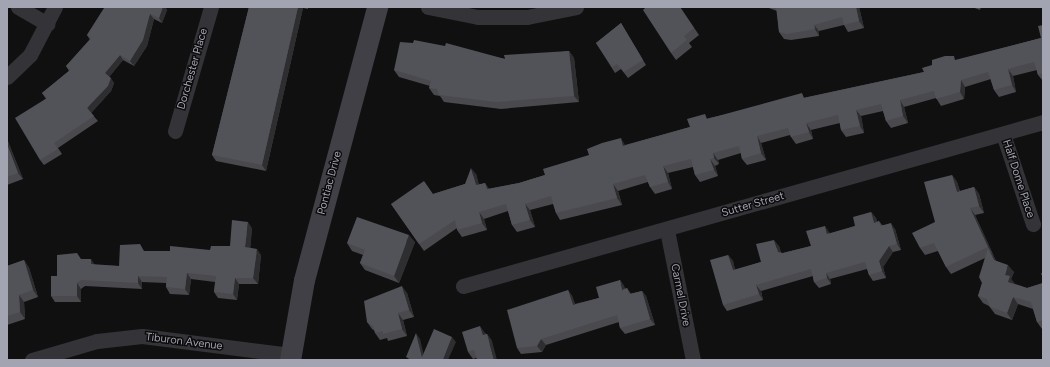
<!DOCTYPE html>
<style>
body{margin:0}
#map{position:relative;width:1050px;height:367px;overflow:hidden;background:#101011;font-family:Figtree,sans-serif}
div>[style]{position:absolute}
.street>*{height:15px;margin:-7.5px;padding:0 7.5px;transform-origin:7.5px;border-radius:7.5px;background:#343338}
.secondary>*{height:21px;margin:-10.5px;padding:0 10.5px;transform-origin:10.5px;border-radius:10.5px;background:#404046}
.wall>*{inset:0;background:#49494e}
.shaded-wall>*{inset:0;background:#2e2e31}
.building>*{inset:0;background:#525359}
span{translate:-50% -50%;white-space:nowrap;text-align:center;line-height:1.15;-webkit-text-stroke:3px #0b0b0c;paint-order:stroke}
.street-label{font-size:11px;color:#a3a4b1}
.frame{position:absolute;inset:0;border:8px solid #a3a4b1;pointer-events:none}
</style>
<div id="map">
<div class="street">
<div style="left:18px;top:7px;width:34px;rotate:30deg"></div>
<div style="left:428px;top:7px;width:51px;rotate:11.3deg"></div>
<div style="left:478px;top:17px;width:49px"></div>
<div style="left:527px;top:17px;width:50px;rotate:-11.5deg"></div>
<div style="left:7px;top:77px;width:32px;rotate:-44deg"></div>
<div style="left:30px;top:55px;width:54px;rotate:-62.5deg"></div>
<div style="left:175px;top:131px;width:129px;rotate:-73.8deg"></div>
<div style="left:1003px;top:134px;width:95px;rotate:71.6deg"></div>
<div style="left:667px;top:230px;width:133px;rotate:78.7deg"></div>
<div style="left:463px;top:286px;width:603px;rotate:-15.79deg"></div>
<div style="left:32px;top:360px;width:68px;rotate:-16.3deg"></div>
<div style="left:97px;top:341px;width:45px;rotate:-6.3deg"></div>
<div style="left:142px;top:336px;width:150px;rotate:7.3deg"></div>
</div>
<div class="secondary">
<div style="left:290px;top:360px;width:81px;rotate:-80.1deg"></div>
<div style="left:304px;top:280px;width:283px;rotate:-75deg"></div>
</div>
<div class="wall">
<div style="clip-path:polygon(103px 7px,165px 7px,167px 10px,162px 23px,154px 19px,147px 46px,134px 66px,123px 60px,109px 77px,114px 83px,111px 91px,91px 113px,98px 121px,58px 148px,62px 154px,44px 165px,40px 160px,46px 99px,42px 93px,69px 71px,66px 66px,90px 40px,87px 35px,104px 8px)"></div>
<div style="clip-path:polygon(249px 7px,308px 7px,308px 9px,303px 8px,266px 171px,216px 161px,212px 155px)"></div>
<div style="clip-path:polygon(680px 7px,699px 35px,689px 43px,692px 47px,676px 60px,671px 53px)"></div>
<div style="clip-path:polygon(766px 7px,859px 7px,864px 28px,848px 32px,844px 25px,819px 31px,819px 36px,791px 40px,784px 39px,779px 32px,777px 11px)"></div>
<div style="clip-path:polygon(972px 7px,981px 7px,980px 10px)"></div>
<div style="clip-path:polygon(621px 23px,646px 65px,628px 78px,621px 69px,615px 73px,596px 43px)"></div>
<div style="clip-path:polygon(1043px 25px,1043px 81px,1038px 75px,1037px 70px,1013px 76px,1016px 92px,999px 97px,994px 90px,991px 79px,965px 87px,964px 99px,941px 106px,936px 98px,904px 107px,908px 123px,891px 128px,886px 121px,883px 111px,861px 116px,864px 133px,846px 137px,841px 130px,840px 123px,811px 130px,813px 139px,796px 144px,791px 137px,790px 135px,761px 143px,766px 160px,747px 165px,742px 159px,741px 153px,718px 160px,719px 164px,715px 166px,718px 176px,700px 182px,695px 175px,693px 167px,668px 173px,672px 189px,655px 194px,650px 187px,648px 182px,618px 191px,622px 205px,560px 220px,556px 213px,553px 204px,530px 210px,535px 227px,517px 232px,512px 225px,508px 211px,484px 219px,487px 230px,462px 237px,457px 230px,457px 228px,424px 251px,391px 204px,433px 194px,465px 184px,476px 174px,479px 185px,485px 183px,489px 189px,519px 183px,545px 175px,625px 145px,690px 127px,709px 118px,924px 72px,957px 60px,1041px 38px)"></div>
<div style="clip-path:polygon(445px 46px,505px 59px,569px 51px,574px 58px,579px 102px,501px 109px,444px 102px,440px 96px,434px 95px,429px 88px,430px 86px,399px 77px,394px 70px)"></div>
<div style="clip-path:polygon(7px 139px,23px 179px,7px 185px)"></div>
<div style="clip-path:polygon(952px 175px,957px 182px,960px 191px,974px 187px,979px 194px,984px 213px,975px 215px,996px 261px,1014px 272px,1011px 279px,1015px 284px,1027px 288px,1043px 283px,1043px 329px,1042px 329px,1037px 322px,1033px 309px,1018px 304px,1012px 320px,995px 314px,989px 306px,983px 303px,978px 296px,982px 283px,985px 258px,951px 274px,946px 267px,938px 251px,925px 255px,920px 248px,935px 222px)"></div>
<div style="clip-path:polygon(871px 212px,876px 218px,877px 222px,879px 221px,882px 225px,895px 229px,901px 250px,893px 252px,883px 267px,886px 278px,873px 281px,869px 275px,867px 269px,830px 279px,831px 284px,819px 288px,814px 282px,813px 276px,761px 291px,763px 300px,727px 311px,723px 305px,728px 255px,733px 261px,735px 270px,761px 262px,779px 246px,781px 253px,783px 253px,811px 246px,829px 232px,830px 234px,855px 226px)"></div>
<div style="clip-path:polygon(252px 228px,250px 248px,261px 255px,258px 284px,239px 284px,237px 300px,218px 298px,214px 292px,215px 282px,191px 279px,189px 295px,170px 294px,166px 287px,166px 283px,142px 282px,142px 289px,85px 286px,81px 289px,81px 302px,55px 302px,51px 296px,82px 259px,95px 265px,119px 266px,144px 251px,170px 251px,210px 250px,230px 246px)"></div>
<div style="clip-path:polygon(415px 242px,399px 283px,365px 270px,360px 263px,363px 255px,352px 251px,347px 243px)"></div>
<div style="clip-path:polygon(24px 260px,29px 268px,38px 297px,24px 302px,25px 319px,7px 325px,7px 266px)"></div>
<div style="clip-path:polygon(620px 280px,624px 286px,625px 289px,627px 288px,631px 294px,642px 291px,646px 296px,655px 325px,625px 334px,620px 328px,619px 322px,546px 345px,542px 352px,521px 354px,517px 348px,568px 290px,572px 296px,575px 304px,599px 298px)"></div>
<div style="clip-path:polygon(407px 293px,414px 317px,403px 320px,407px 336px,388px 341px,387px 338px,380px 340px,375px 333px,375px 331px,372px 329px,367px 322px)"></div>
<div style="clip-path:polygon(485px 333px,486px 334px,487px 334px,492px 341px,476px 358px,473px 359px,468px 352px)"></div>
</div>
<div class="shaded-wall">
<div style="clip-path:polygon(162px 7px,165px 7px,167px 10px,162px 23px,159px 18px)"></div>
<div style="clip-path:polygon(298px 7px,302px 7px,303px 8px,266px 171px,262px 165px)"></div>
<div style="clip-path:polygon(856px 7px,859px 7px,864px 28px,859px 21px)"></div>
<div style="clip-path:polygon(150px 14px,154px 19px,147px 46px,134px 66px,130px 61px)"></div>
<div style="clip-path:polygon(814px 25px,819px 31px,819px 36px,815px 29px)"></div>
<div style="clip-path:polygon(569px 51px,574px 58px,579px 102px,574px 96px)"></div>
<div style="clip-path:polygon(120px 55px,123px 60px,108px 78px,105px 73px)"></div>
<div style="clip-path:polygon(1008px 69px,1013px 76px,1016px 92px,1012px 85px)"></div>
<div style="clip-path:polygon(111px 78px,114px 83px,111px 91px,91px 113px,87px 108px)"></div>
<div style="clip-path:polygon(961px 80px,965px 87px,964px 99px,960px 92px)"></div>
<div style="clip-path:polygon(900px 100px,904px 107px,908px 123px,903px 116px)"></div>
<div style="clip-path:polygon(856px 110px,861px 116px,864px 133px,860px 126px)"></div>
<div style="clip-path:polygon(806px 123px,811px 130px,813px 139px,809px 132px)"></div>
<div style="clip-path:polygon(757px 136px,761px 143px,766px 160px,761px 153px)"></div>
<div style="clip-path:polygon(621px 138px,625px 145px,627px 153px,623px 146px)"></div>
<div style="clip-path:polygon(7px 139px,23px 179px,18px 173px,7px 144px)"></div>
<div style="clip-path:polygon(713px 153px,718px 160px,719px 164px,714px 158px)"></div>
<div style="clip-path:polygon(710px 159px,715px 166px,718px 176px,714px 170px)"></div>
<div style="clip-path:polygon(663px 166px,668px 173px,672px 189px,668px 182px)"></div>
<div style="clip-path:polygon(471px 168px,476px 174px,481px 192px,476px 185px)"></div>
<div style="clip-path:polygon(952px 175px,957px 182px,962px 199px,957px 192px)"></div>
<div style="clip-path:polygon(485px 183px,489px 190px,487px 189px)"></div>
<div style="clip-path:polygon(613px 184px,618px 191px,622px 205px,617px 198px)"></div>
<div style="clip-path:polygon(974px 187px,979px 194px,984px 213px,979px 206px)"></div>
<div style="clip-path:polygon(525px 204px,530px 210px,535px 227px,530px 220px)"></div>
<div style="clip-path:polygon(970px 208px,975px 215px,993px 254px,988px 247px)"></div>
<div style="clip-path:polygon(479px 212px,484px 219px,487px 230px,482px 223px)"></div>
<div style="clip-path:polygon(871px 212px,876px 218px,879px 229px,874px 223px)"></div>
<div style="clip-path:polygon(248px 222px,252px 228px,250px 254px,245px 247px)"></div>
<div style="clip-path:polygon(891px 223px,895px 229px,901px 250px,897px 244px)"></div>
<div style="clip-path:polygon(825px 226px,829px 232px,832px 241px,827px 234px)"></div>
<div style="clip-path:polygon(409px 235px,415px 242px,399px 283px,394px 276px)"></div>
<div style="clip-path:polygon(774px 240px,779px 246px,782px 258px,778px 252px)"></div>
<div style="clip-path:polygon(889px 246px,893px 252px,883px 267px,886px 278px,882px 271px,879px 261px)"></div>
<div style="clip-path:polygon(988px 248px,993px 255px,999px 267px,994px 260px)"></div>
<div style="clip-path:polygon(257px 249px,261px 255px,258px 284px,253px 278px)"></div>
<div style="clip-path:polygon(728px 255px,733px 261px,737px 277px,733px 270px)"></div>
<div style="clip-path:polygon(91px 259px,95px 265px,91px 264px)"></div>
<div style="clip-path:polygon(24px 260px,29px 268px,38px 297px,33px 290px)"></div>
<div style="clip-path:polygon(1008px 265px,1014px 272px,1011px 279px,1015px 284px,1013px 289px,1008px 282px,1005px 275px)"></div>
<div style="clip-path:polygon(187px 273px,191px 279px,189px 295px,185px 289px)"></div>
<div style="clip-path:polygon(826px 273px,830px 279px,831px 284px,827px 278px)"></div>
<div style="clip-path:polygon(138px 276px,142px 282px,142px 289px,138px 283px)"></div>
<div style="clip-path:polygon(235px 278px,239px 284px,237px 300px,233px 294px)"></div>
<div style="clip-path:polygon(620px 280px,624px 286px,626px 296px,622px 290px)"></div>
<div style="clip-path:polygon(77px 283px,81px 289px,81px 302px,77px 296px)"></div>
<div style="clip-path:polygon(756px 285px,761px 291px,763px 300px,759px 294px)"></div>
<div style="clip-path:polygon(402px 286px,407px 293px,414px 317px,409px 310px)"></div>
<div style="clip-path:polygon(568px 290px,572px 296px,577px 311px,573px 305px)"></div>
<div style="clip-path:polygon(642px 291px,646px 296px,655px 325px,650px 319px)"></div>
<div style="clip-path:polygon(19px 295px,24px 302px,25px 319px,20px 312px)"></div>
<div style="clip-path:polygon(1013px 297px,1018px 304px,1012px 320px,1007px 313px)"></div>
<div style="clip-path:polygon(398px 313px,403px 320px,407px 336px,402px 329px)"></div>
<div style="clip-path:polygon(480px 326px,485px 333px,488px 342px,483px 335px)"></div>
<div style="clip-path:polygon(416px 333px,420px 339px,425px 360px,422px 357px)"></div>
<div style="clip-path:polygon(487px 334px,492px 341px,497px 360px,494px 360px)"></div>
<div style="clip-path:polygon(452px 337px,456px 342px,448px 360px,443px 360px)"></div>
<div style="clip-path:polygon(541px 339px,546px 345px,542px 352px,537px 346px)"></div>
</div>
<div class="building">
<div style="clip-path:polygon(105px 7px,163px 7px,159px 18px,150px 14px,143px 40px,130px 61px,120px 55px,105px 73px,111px 78px,108px 86px,87px 108px,94px 116px,54px 143px,58px 149px,40px 160px,15px 118px,47px 98px,42px 93px,70px 70px,66px 66px,91px 38px,87px 35px)"></div>
<div style="clip-path:polygon(249px 7px,298px 7px,262px 165px,212px 155px)"></div>
<div style="clip-path:polygon(646px 7px,680px 7px,694px 28px,684px 36px,687px 40px,671px 53px,643px 10px)"></div>
<div style="clip-path:polygon(776px 7px,856px 7px,859px 21px,844px 25px,842px 17px,814px 25px,815px 29px,787px 34px,779px 32px)"></div>
<div style="clip-path:polygon(621px 23px,643px 60px,624px 72px,617px 64px,612px 67px,596px 43px)"></div>
<div style="clip-path:polygon(1043px 25px,1043px 73px,1038px 75px,1034px 62px,1008px 69px,1012px 85px,994px 90px,988px 72px,961px 80px,960px 92px,936px 99px,934px 91px,900px 100px,903px 116px,886px 121px,881px 104px,856px 110px,860px 126px,841px 130px,838px 115px,806px 123px,809px 132px,791px 137px,788px 128px,757px 136px,761px 153px,742px 159px,739px 146px,713px 153px,714px 158px,710px 159px,714px 170px,695px 175px,691px 159px,663px 166px,668px 182px,650px 187px,645px 175px,613px 184px,617px 198px,556px 213px,551px 196px,525px 204px,530px 220px,512px 225px,506px 204px,479px 212px,482px 223px,457px 230px,455px 220px,419px 244px,391px 204px,424px 181px,433px 194px,465px 184px,471px 168px,476px 185px,485px 183px,487px 189px,519px 183px,545px 175px,543px 169px,589px 155px,587px 149px,602px 143px,621px 138px,623px 146px,690px 127px,687px 119px,705px 114px,707px 119px,802px 93px,804px 98px,924px 72px,922px 68px,932px 65px,932px 60px,945px 56px,954px 56px,955px 60px,1041px 38px,1038px 26px)"></div>
<div style="clip-path:polygon(414px 40px,445px 46px,446px 43px,505px 59px,504px 55px,569px 51px,574px 96px,496px 102px,439px 95px,437px 89px,429px 88px,431px 81px,394px 70px,400px 42px,413px 43px)"></div>
<div style="clip-path:polygon(7px 144px,18px 173px,7px 177px)"></div>
<div style="clip-path:polygon(952px 175px,957px 192px,974px 187px,979px 206px,970px 208px,988px 247px,946px 267px,934px 243px,920px 248px,912px 233px,935px 222px,924px 182px)"></div>
<div style="clip-path:polygon(871px 212px,874px 223px,879px 221px,880px 226px,891px 223px,897px 244px,889px 246px,879px 261px,882px 271px,869px 275px,865px 262px,826px 273px,827px 278px,814px 282px,811px 269px,756px 285px,759px 294px,723px 305px,710px 260px,728px 255px,733px 270px,761px 262px,756px 244px,774px 240px,778px 252px,783px 253px,811px 246px,806px 231px,825px 226px,827px 234px,855px 226px,853px 217px)"></div>
<div style="clip-path:polygon(357px 217px,409px 235px,394px 276px,360px 263px,365px 250px,347px 243px)"></div>
<div style="clip-path:polygon(232px 220px,248px 222px,245px 247px,257px 249px,253px 278px,235px 278px,233px 294px,214px 292px,216px 276px,187px 273px,185px 289px,166px 287px,167px 277px,138px 276px,138px 283px,81px 280px,77px 283px,77px 296px,51px 296px,51px 276px,57px 276px,57px 255px,77px 253px,81px 259px,91px 259px,91px 264px,119px 266px,120px 245px,140px 244px,144px 251px,170px 251px,170px 246px,210px 250px,211px 246px,230px 246px)"></div>
<div style="clip-path:polygon(988px 248px,994px 260px,1008px 265px,1005px 275px,1010px 276px,1008px 282px,1027px 288px,1043px 283px,1043px 320px,1037px 322px,1031px 302px,1013px 297px,1007px 313px,990px 307px,987px 299px,978px 296px,982px 283px,979px 277px)"></div>
<div style="clip-path:polygon(24px 260px,33px 290px,19px 295px,20px 312px,7px 316px,7px 266px)"></div>
<div style="clip-path:polygon(1041px 273px,1043px 273px,1043px 279px)"></div>
<div style="clip-path:polygon(620px 280px,622px 290px,627px 288px,629px 294px,642px 291px,650px 319px,620px 328px,617px 315px,541px 339px,537px 346px,517px 348px,507px 310px,568px 290px,573px 305px,599px 298px,596px 287px)"></div>
<div style="clip-path:polygon(402px 286px,409px 310px,398px 313px,402px 329px,383px 334px,383px 331px,375px 333px,373px 326px,367px 322px,364px 301px)"></div>
<div style="clip-path:polygon(480px 326px,483px 335px,487px 334px,494px 360px,477px 360px,474px 350px,468px 352px,462px 332px)"></div>
<div style="clip-path:polygon(434px 329px,452px 337px,443px 360px,411px 360px,406px 357px,416px 333px,422px 357px)"></div>
</div>
<div class="street-label">
<span style="left:193px;top:69px;rotate:-74deg">Dorchester Place</span>
<span style="left:1018px;top:179px;rotate:72deg">Half Dome Place</span>
<span style="left:330px;top:183px;rotate:-75deg">Pontiac Drive</span>
<span style="left:753px;top:205px;rotate:-16deg">Sutter Street</span>
<span style="left:680px;top:295px;rotate:79deg">Carmel Drive</span>
<span style="left:184px;top:342px;rotate:7deg">Tiburon Avenue</span>
</div>
<div class="frame"></div>
</div>
